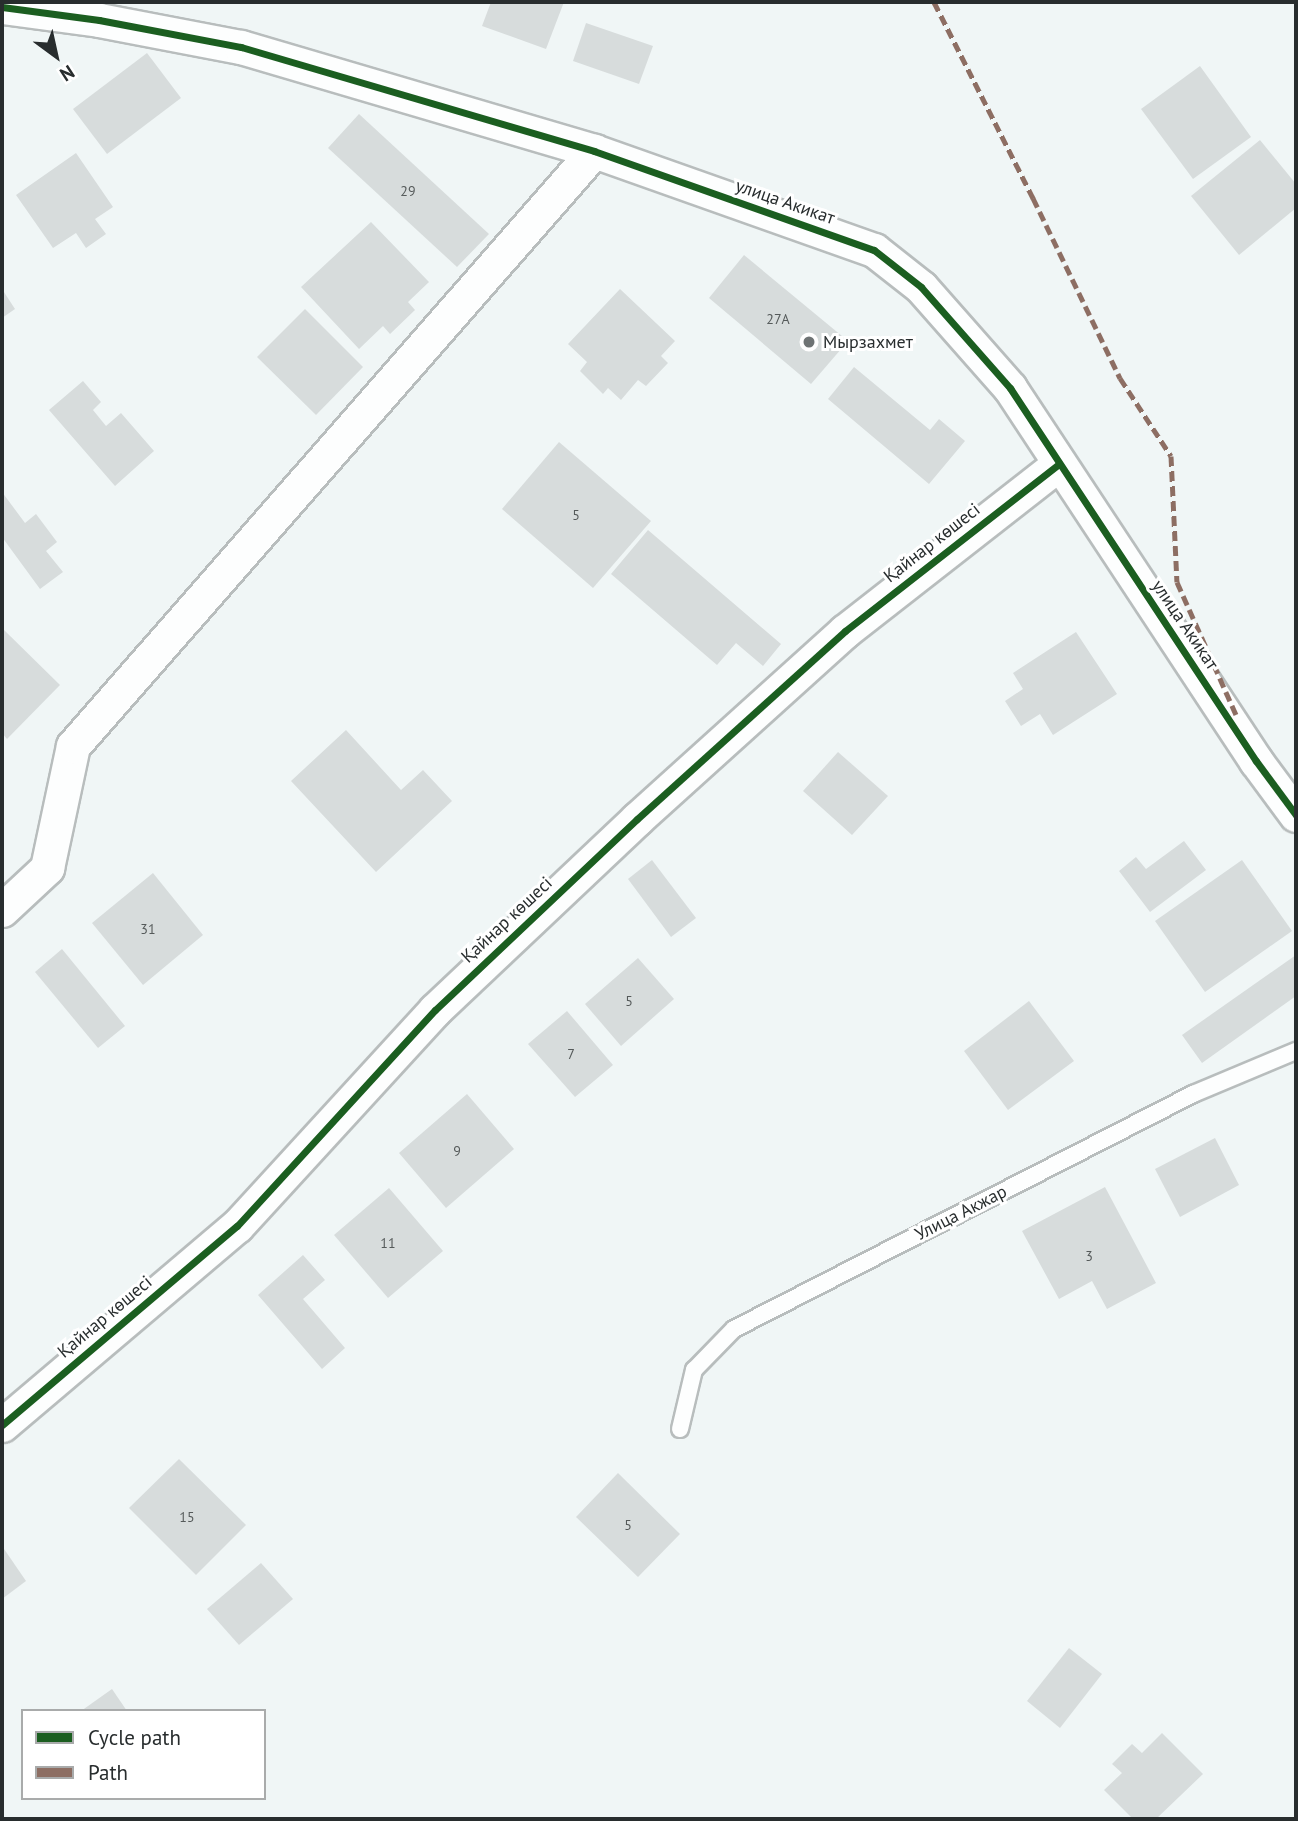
<!DOCTYPE html>
<meta charset="utf-8">
<style>
body{margin:0}
#map{position:relative;width:1298px;height:1821px;overflow:hidden;background:#f0f6f6;font-family:"PT Sans",sans-serif}
div>[style]{position:absolute}
.building>*{inset:0;background:#d7dcdc}
.roads{filter:drop-shadow(2px 0 #b8bdbd) drop-shadow(-2px 0 #b8bdbd) drop-shadow(0 2px #b8bdbd) drop-shadow(0 -2px #b8bdbd)}
.service>*{height:16px;margin:-8px;padding:0 8px;transform-origin:8px;border-radius:8px;background:#fdfefe}
.minor>*{height:33px;margin:-16.5px;padding:0 16.5px;transform-origin:16.5px;border-radius:16.5px;background:#fdfefe}
.quiet>*{height:5px;margin-top:-2.5px;transform-origin:0;background:repeating-linear-gradient(90deg,#8d6e63 0 10px,transparent 0 15px)}
.cycleway>*{height:7px;margin:-3.5px;padding:0 3.5px;transform-origin:3.5px;border-radius:3.5px;background:#1b5e20}
.dots>*{width:19px;height:19px;translate:-50% -50%;box-sizing:border-box;border:4px solid #fff;border-radius:50%}
span{translate:-50% -50%;white-space:nowrap;text-align:center;line-height:1.15;-webkit-text-stroke:6px #fff;paint-order:stroke}
.number-label{font-size:14px;color:#555a5a}
.number-label span{-webkit-text-stroke-width:0}
.street-label{font-size:18px;color:#282d2e}
.poi-label{font-size:18px;color:#282d2e}
.left{translate:0 -50%;text-align:left}
.frame{position:absolute;inset:0;border:4px solid #282d2e;pointer-events:none}
.legend{position:absolute;left:21px;top:1709px;width:245px;height:91px;box-sizing:border-box;background:#fff;border:2px solid #a9abab;margin:0;padding:9px 12px;list-style:none;font-size:21px;color:#282d2e}
.legend li{display:flex;align-items:center;gap:14px;height:35px}
.legend b{width:35px;border:2px solid #a9abab}
.north{position:absolute;left:21px;top:21px;width:70px;height:70px;-webkit-text-stroke:5px #fff;paint-order:stroke;rotate:147deg;font-size:19px;font-weight:700;line-height:28px;text-align:center;color:#282d2e}
.north::after{content:'';display:block;margin:auto;width:24px;height:32px;background:#282d2e;clip-path:polygon(50% 0,100% 100%,50% 72%,0 100%)}
</style>
<div id="map">
<div class="building">
<div style="clip-path:polygon(491px 2px,564px 2px,546px 49px,482px 26px)"></div>
<div style="clip-path:polygon(586px 23px,653px 46px,639px 84px,573px 61px)"></div>
<div style="clip-path:polygon(147px 53px,181px 98px,107px 154px,73px 109px)"></div>
<div style="clip-path:polygon(1200px 66px,1251px 137px,1193px 179px,1141px 109px)"></div>
<div style="clip-path:polygon(359px 114px,489px 234px,457px 267px,328px 148px)"></div>
<div style="clip-path:polygon(1260px 140px,1296px 184px,1296px 208px,1239px 255px,1191px 196px)"></div>
<div style="clip-path:polygon(76px 153px,113px 207px,95px 219px,106px 234px,86px 248px,76px 233px,53px 248px,16px 195px)"></div>
<div style="clip-path:polygon(371px 222px,429px 282px,408px 302px,415px 310px,390px 334px,383px 326px,359px 349px,301px 287px)"></div>
<div style="clip-path:polygon(744px 255px,848px 341px,811px 384px,709px 298px)"></div>
<div style="clip-path:polygon(2px 289px,15px 309px,2px 318px)"></div>
<div style="clip-path:polygon(620px 289px,675px 341px,661px 356px,668px 363px,646px 386px,638px 380px,621px 400px,608px 388px,603px 394px,580px 371px,587px 362px,568px 344px)"></div>
<div style="clip-path:polygon(305px 309px,363px 367px,316px 415px,257px 357px)"></div>
<div style="clip-path:polygon(854px 367px,930px 430px,939px 419px,965px 441px,929px 484px,828px 399px)"></div>
<div style="clip-path:polygon(83px 381px,101px 402px,93px 410px,106px 426px,121px 413px,154px 451px,115px 486px,49px 410px)"></div>
<div style="clip-path:polygon(559px 442px,651px 521px,593px 588px,502px 509px)"></div>
<div style="clip-path:polygon(2px 492px,25px 523px,36px 514px,57px 542px,46px 551px,63px 572px,40px 589px,2px 537px)"></div>
<div style="clip-path:polygon(648px 530px,781px 644px,763px 666px,736px 643px,717px 665px,611px 574px)"></div>
<div style="clip-path:polygon(2px 628px,60px 685px,7px 739px,2px 733px)"></div>
<div style="clip-path:polygon(1076px 632px,1117px 694px,1053px 735px,1040px 714px,1021px 726px,1005px 701px,1023px 689px,1013px 673px)"></div>
<div style="clip-path:polygon(346px 730px,401px 790px,423px 770px,452px 801px,376px 872px,291px 781px)"></div>
<div style="clip-path:polygon(838px 752px,888px 796px,852px 835px,803px 791px)"></div>
<div style="clip-path:polygon(1184px 841px,1206px 870px,1150px 912px,1119px 871px,1136px 857px,1146px 869px)"></div>
<div style="clip-path:polygon(652px 860px,696px 918px,671px 937px,628px 879px)"></div>
<div style="clip-path:polygon(1242px 860px,1292px 931px,1205px 992px,1155px 921px)"></div>
<div style="clip-path:polygon(153px 873px,203px 935px,143px 985px,92px 923px)"></div>
<div style="clip-path:polygon(62px 949px,125px 1026px,98px 1048px,35px 972px)"></div>
<div style="clip-path:polygon(1296px 955px,1296px 996px,1202px 1063px,1182px 1035px)"></div>
<div style="clip-path:polygon(638px 958px,674px 999px,621px 1046px,585px 1004px)"></div>
<div style="clip-path:polygon(1029px 1001px,1074px 1061px,1008px 1110px,964px 1051px)"></div>
<div style="clip-path:polygon(567px 1011px,613px 1065px,575px 1097px,528px 1044px)"></div>
<div style="clip-path:polygon(467px 1094px,514px 1149px,446px 1208px,399px 1153px)"></div>
<div style="clip-path:polygon(1215px 1138px,1239px 1185px,1180px 1217px,1155px 1169px)"></div>
<div style="clip-path:polygon(1105px 1187px,1156px 1283px,1107px 1309px,1092px 1281px,1059px 1299px,1022px 1231px)"></div>
<div style="clip-path:polygon(389px 1188px,443px 1251px,388px 1298px,334px 1235px)"></div>
<div style="clip-path:polygon(303px 1255px,325px 1280px,303px 1299px,345px 1348px,322px 1369px,258px 1295px)"></div>
<div style="clip-path:polygon(179px 1459px,246px 1525px,196px 1575px,129px 1508px)"></div>
<div style="clip-path:polygon(618px 1473px,680px 1534px,638px 1577px,576px 1517px)"></div>
<div style="clip-path:polygon(2px 1546px,26px 1581px,2px 1599px)"></div>
<div style="clip-path:polygon(261px 1563px,293px 1599px,239px 1645px,207px 1609px)"></div>
<div style="clip-path:polygon(1069px 1648px,1102px 1674px,1060px 1728px,1027px 1701px)"></div>
<div style="clip-path:polygon(112px 1689px,127px 1711px,81px 1711px)"></div>
<div style="clip-path:polygon(1162px 1733px,1203px 1774px,1156px 1819px,1133px 1819px,1104px 1790px,1122px 1773px,1112px 1764px,1132px 1744px,1142px 1753px)"></div>
</div>
<div class="roads">
<div class="service">
<div style="left:680px;top:1429px;width:61px;rotate:-76.7deg"></div>
<div style="left:694px;top:1370px;width:57px;rotate:-45.7deg"></div>
<div style="left:734px;top:1329px;width:516px;rotate:-27.11deg"></div>
<div style="left:1193px;top:1094px;width:112px;rotate:-22.7deg"></div>
</div>
<div class="minor">
<div style="left:2px;top:7px;width:98px;rotate:7.6deg"></div>
<div style="left:99px;top:20px;width:145px;rotate:10.8deg"></div>
<div style="left:241px;top:47px;width:368px;rotate:16.4deg"></div>
<div style="left:594px;top:151px;width:297px;rotate:19.5deg"></div>
<div style="left:874px;top:250px;width:60px;rotate:38.2deg"></div>
<div style="left:921px;top:287px;width:135px;rotate:48.6deg"></div>
<div style="left:1010px;top:388px;width:447px;rotate:56.6deg"></div>
<div style="left:1256px;top:761px;width:67px;rotate:53.5deg"></div>
<div style="left:2px;top:910px;width:62px;rotate:-43deg"></div>
<div style="left:47px;top:868px;width:125px;rotate:-78deg"></div>
<div style="left:73px;top:746px;width:791px;rotate:-48.79deg"></div>
<div style="left:2px;top:1425px;width:308px;rotate:-40.3deg"></div>
<div style="left:237px;top:1226px;width:293px;rotate:-47.5deg"></div>
<div style="left:435px;top:1010px;width:278px;rotate:-43.4deg"></div>
<div style="left:637px;top:819px;width:280px;rotate:-42.1deg"></div>
<div style="left:845px;top:631px;width:271px;rotate:-38deg"></div>
</div>
</div>
<div class="quiet">
<div style="left:934px;top:2px;width:220px;rotate:63.2deg"></div>
<div style="left:1033px;top:198px;width:200px;rotate:64.2deg"></div>
<div style="left:1120px;top:378px;width:93px;rotate:56.8deg"></div>
<div style="left:1171px;top:456px;width:126px;rotate:87.3deg"></div>
<div style="left:1177px;top:582px;width:148px;rotate:66deg"></div>
</div>
<div class="cycleway">
<div style="left:2px;top:7px;width:98px;rotate:7.6deg"></div>
<div style="left:99px;top:20px;width:145px;rotate:10.8deg"></div>
<div style="left:241px;top:47px;width:368px;rotate:16.4deg"></div>
<div style="left:594px;top:151px;width:297px;rotate:19.5deg"></div>
<div style="left:874px;top:250px;width:60px;rotate:38.2deg"></div>
<div style="left:921px;top:287px;width:135px;rotate:48.6deg"></div>
<div style="left:1010px;top:388px;width:447px;rotate:56.6deg"></div>
<div style="left:1256px;top:761px;width:67px;rotate:53.5deg"></div>
<div style="left:2px;top:1425px;width:308px;rotate:-40.3deg"></div>
<div style="left:237px;top:1226px;width:293px;rotate:-47.5deg"></div>
<div style="left:435px;top:1010px;width:278px;rotate:-43.4deg"></div>
<div style="left:637px;top:819px;width:280px;rotate:-42.1deg"></div>
<div style="left:845px;top:631px;width:271px;rotate:-38deg"></div>
</div>
<div class="dots">
<div style="left:809px;top:342px;background:#6e7374"></div>
</div>
<div class="number-label">
<span style="left:408px;top:191px">29</span>
<span style="left:778px;top:319px">27А</span>
<span style="left:576px;top:515px">5</span>
<span style="left:148px;top:929px">31</span>
<span style="left:629px;top:1001px">5</span>
<span style="left:571px;top:1054px">7</span>
<span style="left:457px;top:1151px">9</span>
<span style="left:388px;top:1243px">11</span>
<span style="left:1089px;top:1256px">3</span>
<span style="left:187px;top:1517px">15</span>
<span style="left:628px;top:1525px">5</span>
</div>
<div class="street-label">
<span style="left:785px;top:202px;rotate:19deg">улица Акикат</span>
<span style="left:932px;top:543px;rotate:-38deg">Қайнар көшесі</span>
<span style="left:1185px;top:625px;rotate:56deg">улица Акикат</span>
<span style="left:507px;top:920px;rotate:-43deg">Қайнар көшесі</span>
<span style="left:961px;top:1213px;rotate:-27deg">Улица Акжар</span>
<span style="left:105px;top:1317px;rotate:-40deg">Қайнар көшесі</span>
</div>
<div class="poi-label">
<span class="left" style="left:823px;top:342px">Мырзахмет</span>
</div>
<div class="frame"></div>
<ul class="legend">
<li><b style="height:9px;background:#1b5e20"></b>Cycle path</li>
<li><b style="height:9px;background:#8d6e63"></b>Path</li>
</ul>
<div class="north">N</div>
</div>
